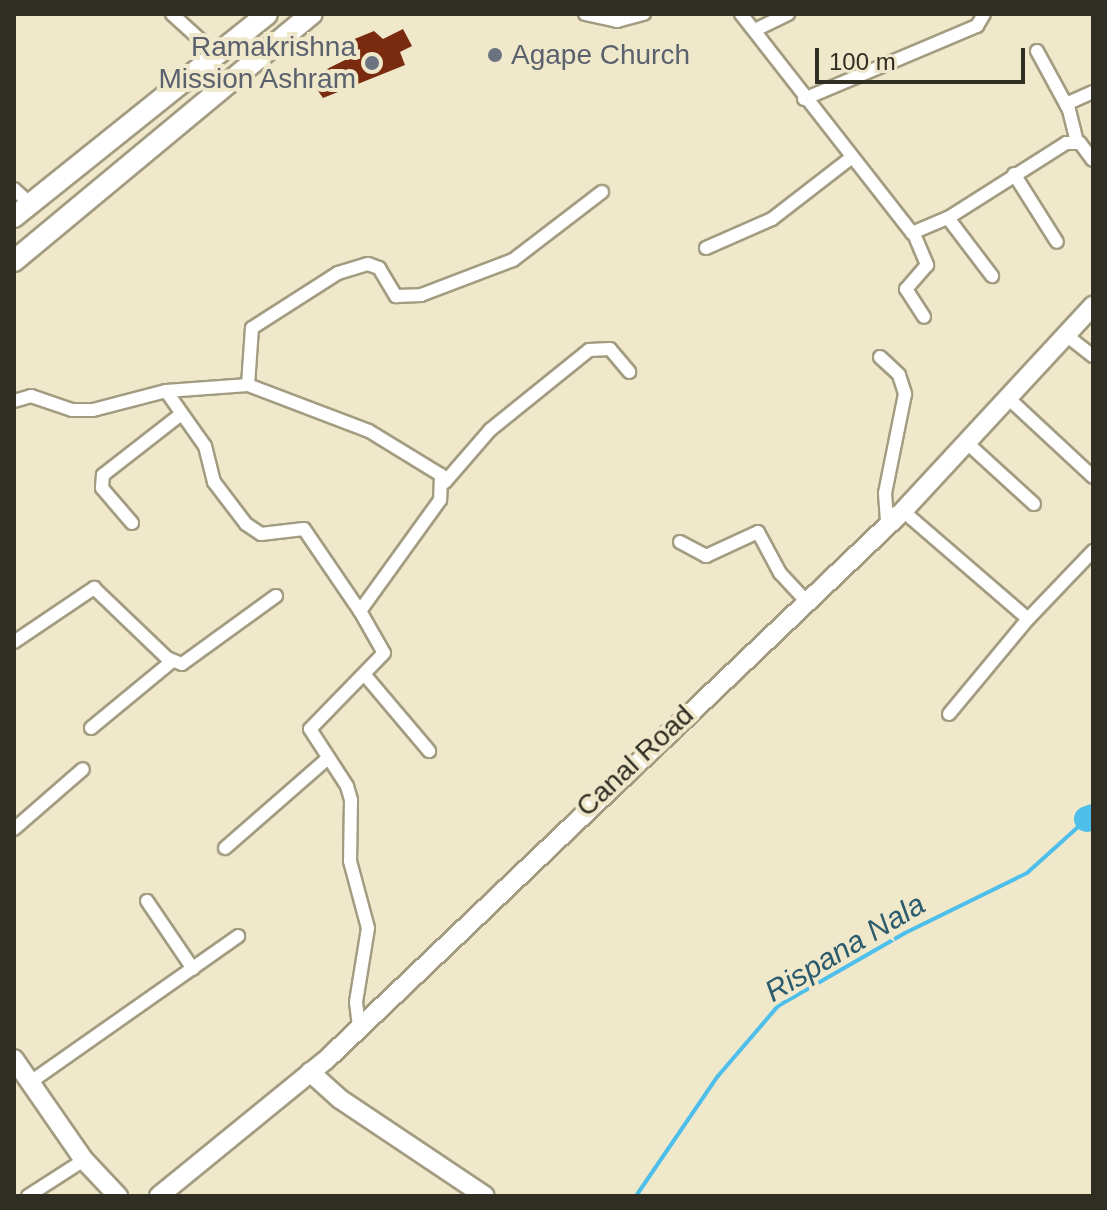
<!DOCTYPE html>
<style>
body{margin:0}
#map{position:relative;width:1107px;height:1210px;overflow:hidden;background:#efe8cb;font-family:Helvetica,sans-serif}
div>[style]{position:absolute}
.stream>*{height:4px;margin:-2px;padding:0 2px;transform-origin:2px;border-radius:2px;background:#4ebfea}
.river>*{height:26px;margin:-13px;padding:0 13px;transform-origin:13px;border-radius:13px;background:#4ebfea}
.building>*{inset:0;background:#7a2a0f}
.roads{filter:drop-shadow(2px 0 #a39c81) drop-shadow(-2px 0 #a39c81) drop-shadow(0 2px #a39c81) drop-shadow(0 -2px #a39c81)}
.street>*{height:12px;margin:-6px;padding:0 6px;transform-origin:6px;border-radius:6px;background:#fff}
.secondary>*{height:18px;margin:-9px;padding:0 9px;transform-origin:9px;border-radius:9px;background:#fff}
.primary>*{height:20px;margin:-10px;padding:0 10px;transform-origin:10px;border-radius:10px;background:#fff}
.dots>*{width:22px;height:22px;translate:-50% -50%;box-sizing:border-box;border:4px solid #efe8cb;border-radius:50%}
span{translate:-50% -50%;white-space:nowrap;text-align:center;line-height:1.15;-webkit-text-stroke:8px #efe8cb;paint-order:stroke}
.worship-label{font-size:28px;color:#5b616d}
.right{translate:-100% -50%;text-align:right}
.left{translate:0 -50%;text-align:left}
.street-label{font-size:28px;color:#302e23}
.water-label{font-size:30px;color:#2c5b6d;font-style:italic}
.frame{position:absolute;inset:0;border:16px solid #302e23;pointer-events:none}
.scale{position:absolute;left:815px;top:48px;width:210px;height:36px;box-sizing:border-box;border:4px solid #302e23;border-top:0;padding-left:10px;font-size:24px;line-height:28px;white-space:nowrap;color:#302e23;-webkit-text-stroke:6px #efe8cb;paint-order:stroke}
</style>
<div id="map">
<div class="stream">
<div style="left:636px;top:1196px;width:145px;rotate:-55.7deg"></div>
<div style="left:718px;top:1076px;width:92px;rotate:-49.4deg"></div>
<div style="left:778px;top:1006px;width:146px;rotate:-29.9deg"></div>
<div style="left:905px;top:933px;width:136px;rotate:-26.2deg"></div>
<div style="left:1027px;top:873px;width:81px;rotate:-42deg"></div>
</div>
<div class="river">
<div style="left:1087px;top:819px;width:6px;rotate:-18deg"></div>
</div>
<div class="building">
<div style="clip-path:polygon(403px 29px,412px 46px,400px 52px,405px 65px,323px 98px,309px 78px,345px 60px,352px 40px,374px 31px,383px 39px)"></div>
</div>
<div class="roads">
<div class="street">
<div style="left:172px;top:14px;width:62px;rotate:42.4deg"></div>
<div style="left:585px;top:14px;width:33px;rotate:12deg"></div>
<div style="left:617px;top:21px;width:28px;rotate:-15deg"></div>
<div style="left:741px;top:14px;width:278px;rotate:52deg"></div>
<div style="left:912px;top:233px;width:39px;rotate:-23deg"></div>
<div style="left:948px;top:218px;width:140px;rotate:-32.4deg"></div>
<div style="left:1066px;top:143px;width:14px"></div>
<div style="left:1080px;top:143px;width:21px;rotate:53deg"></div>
<div style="left:755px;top:30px;width:37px;rotate:-26deg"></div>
<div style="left:1037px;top:51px;width:67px;rotate:61.5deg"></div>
<div style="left:1069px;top:110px;width:33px;rotate:76deg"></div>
<div style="left:804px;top:99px;width:188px;rotate:-22.9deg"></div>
<div style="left:977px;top:26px;width:14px;rotate:-60deg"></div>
<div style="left:1066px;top:104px;width:30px;rotate:-24deg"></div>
<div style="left:1014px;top:174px;width:80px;rotate:57.7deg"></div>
<div style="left:14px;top:189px;width:19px;rotate:43deg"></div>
<div style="left:948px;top:218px;width:73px;rotate:52.8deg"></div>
<div style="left:914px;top:234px;width:34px;rotate:67deg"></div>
<div style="left:927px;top:265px;width:32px;rotate:131deg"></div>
<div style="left:906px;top:289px;width:33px;rotate:57deg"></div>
<div style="left:706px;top:248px;width:72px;rotate:-23.7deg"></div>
<div style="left:772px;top:219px;width:100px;rotate:-37.7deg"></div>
<div style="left:1066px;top:335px;width:34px;rotate:38deg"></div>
<div style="left:880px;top:357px;width:26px;rotate:43deg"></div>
<div style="left:899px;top:375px;width:20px;rotate:72deg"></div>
<div style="left:905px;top:394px;width:101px;rotate:101.4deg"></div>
<div style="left:885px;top:493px;width:31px;rotate:86deg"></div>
<div style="left:248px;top:385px;width:57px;rotate:-86deg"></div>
<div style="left:252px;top:328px;width:102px;rotate:-32.6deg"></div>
<div style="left:338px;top:273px;width:31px;rotate:-17deg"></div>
<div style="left:368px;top:264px;width:12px;rotate:20deg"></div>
<div style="left:379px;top:268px;width:33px;rotate:59deg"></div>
<div style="left:396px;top:296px;width:25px;rotate:-2deg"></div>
<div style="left:421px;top:295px;width:98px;rotate:-20.8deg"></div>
<div style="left:513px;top:260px;width:112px;rotate:-37.4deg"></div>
<div style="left:166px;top:391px;width:67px;rotate:54.7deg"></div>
<div style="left:205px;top:446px;width:37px;rotate:76deg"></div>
<div style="left:214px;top:482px;width:53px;rotate:52.7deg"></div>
<div style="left:246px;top:524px;width:18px;rotate:34deg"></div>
<div style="left:261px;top:534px;width:43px;rotate:-6.6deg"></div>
<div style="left:304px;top:529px;width:99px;rotate:55.7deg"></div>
<div style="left:1007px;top:397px;width:117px;rotate:42.9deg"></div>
<div style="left:14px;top:401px;width:18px;rotate:-16deg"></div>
<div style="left:31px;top:396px;width:43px;rotate:18.9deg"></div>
<div style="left:72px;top:410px;width:21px"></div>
<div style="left:93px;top:410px;width:75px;rotate:-14.6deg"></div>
<div style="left:166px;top:391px;width:82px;rotate:-4.2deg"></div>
<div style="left:248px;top:385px;width:129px;rotate:20.8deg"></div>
<div style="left:369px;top:431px;width:84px;rotate:31.4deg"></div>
<div style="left:441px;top:475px;width:25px;rotate:92deg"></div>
<div style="left:440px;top:500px;width:137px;rotate:125.8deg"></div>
<div style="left:360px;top:611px;width:48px;rotate:60.3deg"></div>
<div style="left:384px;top:653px;width:106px;rotate:134.2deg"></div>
<div style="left:310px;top:729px;width:68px;rotate:57deg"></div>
<div style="left:347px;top:786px;width:15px;rotate:74deg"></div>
<div style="left:351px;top:800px;width:61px;rotate:90.9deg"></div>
<div style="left:350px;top:861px;width:69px;rotate:75deg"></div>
<div style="left:368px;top:928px;width:75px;rotate:99.2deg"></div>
<div style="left:356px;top:1002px;width:23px;rotate:83deg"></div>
<div style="left:966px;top:442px;width:92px;rotate:42.4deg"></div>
<div style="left:445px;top:482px;width:69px;rotate:-49.1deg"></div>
<div style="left:490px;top:430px;width:127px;rotate:-38.9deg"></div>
<div style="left:589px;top:350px;width:21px;rotate:-3deg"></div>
<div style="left:610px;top:349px;width:30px;rotate:50deg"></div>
<div style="left:903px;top:511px;width:165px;rotate:40.8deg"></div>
<div style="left:1028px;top:619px;width:94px;rotate:-46.3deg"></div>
<div style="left:132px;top:523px;width:46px;rotate:-130.6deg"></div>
<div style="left:102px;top:488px;width:13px;rotate:-86deg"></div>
<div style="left:103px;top:475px;width:98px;rotate:-37.9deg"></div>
<div style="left:680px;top:542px;width:30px;rotate:28deg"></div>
<div style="left:706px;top:556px;width:57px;rotate:-24.8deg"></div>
<div style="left:758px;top:532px;width:47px;rotate:61.8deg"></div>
<div style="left:780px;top:573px;width:37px;rotate:47deg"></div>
<div style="left:14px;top:642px;width:97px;rotate:-34deg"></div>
<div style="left:94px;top:588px;width:101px;rotate:43.8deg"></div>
<div style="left:167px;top:658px;width:16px;rotate:22deg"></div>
<div style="left:182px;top:664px;width:116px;rotate:-35.9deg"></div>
<div style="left:364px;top:674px;width:101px;rotate:49.8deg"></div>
<div style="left:949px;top:714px;width:124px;rotate:-50.3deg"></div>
<div style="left:91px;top:728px;width:104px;rotate:-39.5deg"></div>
<div style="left:14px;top:829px;width:91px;rotate:-41deg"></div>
<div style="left:225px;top:848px;width:137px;rotate:-41.1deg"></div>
<div style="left:147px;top:901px;width:82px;rotate:55.9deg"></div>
<div style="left:32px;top:1081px;width:252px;rotate:-35.1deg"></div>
<div style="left:28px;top:1196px;width:67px;rotate:-32.7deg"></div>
</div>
<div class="secondary">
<div style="left:14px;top:1059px;width:123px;rotate:55.3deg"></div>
<div style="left:84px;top:1160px;width:50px;rotate:46.6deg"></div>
<div style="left:310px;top:1072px;width:40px;rotate:42deg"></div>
<div style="left:340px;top:1099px;width:174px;rotate:33.8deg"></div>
<div style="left:159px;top:1196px;width:215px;rotate:-39.2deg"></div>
<div style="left:326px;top:1060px;width:796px;rotate:-43.58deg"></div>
<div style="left:903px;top:511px;width:280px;rotate:-47.2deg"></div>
</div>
<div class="primary">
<div style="left:14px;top:217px;width:324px;rotate:-38.7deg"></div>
<div style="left:14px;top:261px;width:387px;rotate:-39.7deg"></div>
</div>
</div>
<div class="dots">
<div style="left:495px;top:55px;background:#6b7280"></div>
<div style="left:372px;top:63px;background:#6b7280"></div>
</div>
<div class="worship-label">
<span class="right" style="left:356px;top:63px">Ramakrishna<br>Mission Ashram</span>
<span class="left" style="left:511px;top:55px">Agape Church</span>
</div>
<div class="street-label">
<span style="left:635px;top:761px;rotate:-43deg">Canal Road</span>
</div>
<div class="water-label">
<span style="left:845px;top:948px;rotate:-31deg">Rispana Nala</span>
</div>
<div class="frame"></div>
<div class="scale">100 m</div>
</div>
